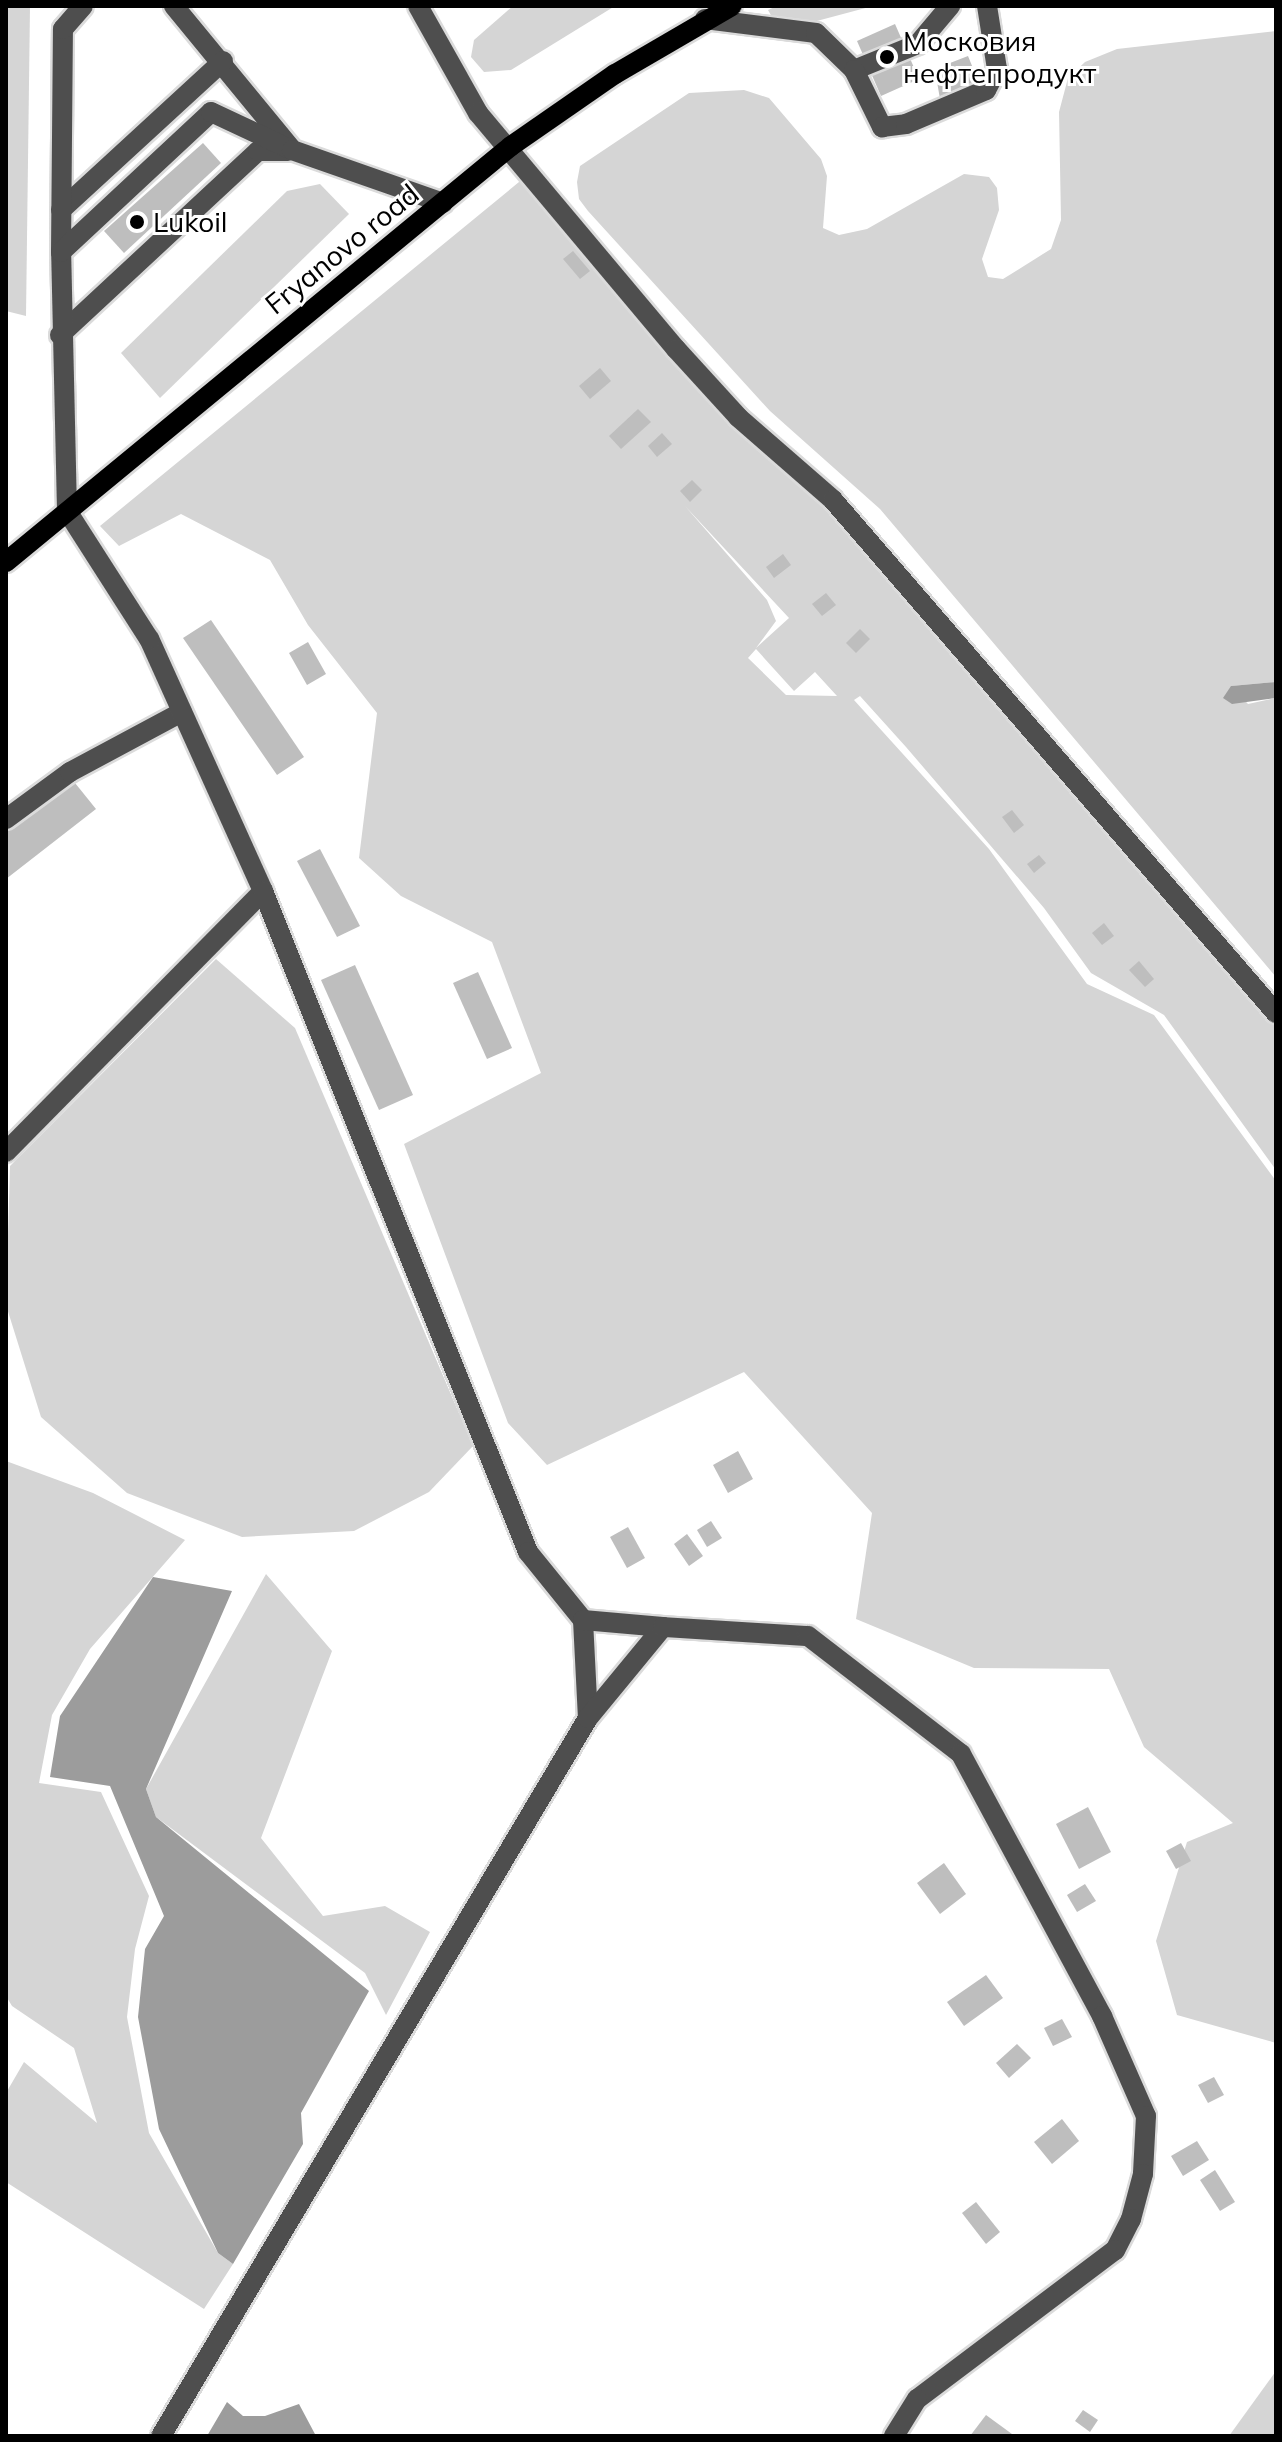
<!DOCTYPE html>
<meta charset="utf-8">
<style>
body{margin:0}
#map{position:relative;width:1282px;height:2442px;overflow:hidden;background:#fff;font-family:Mulish,sans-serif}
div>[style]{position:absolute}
.green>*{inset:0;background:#d5d5d5}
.water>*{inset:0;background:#9c9c9c}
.building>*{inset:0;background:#bebebe}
.roads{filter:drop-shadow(2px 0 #dbdbdb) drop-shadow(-2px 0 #dbdbdb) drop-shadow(0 2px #dbdbdb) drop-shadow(0 -2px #dbdbdb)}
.minor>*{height:20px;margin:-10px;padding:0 10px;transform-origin:10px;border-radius:10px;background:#4e4e4e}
.major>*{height:20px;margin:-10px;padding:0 10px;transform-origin:10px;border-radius:10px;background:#000}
.dots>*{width:22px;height:22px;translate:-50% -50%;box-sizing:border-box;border:4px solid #fff;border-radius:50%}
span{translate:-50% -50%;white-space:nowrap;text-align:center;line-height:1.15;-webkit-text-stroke:6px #fff;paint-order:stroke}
.poi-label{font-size:28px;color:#000}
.left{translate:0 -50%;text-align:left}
.street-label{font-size:28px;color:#000}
.frame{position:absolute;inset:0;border:8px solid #000;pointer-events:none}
</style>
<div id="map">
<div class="green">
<div style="clip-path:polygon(6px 6px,30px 6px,26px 316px,6px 311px)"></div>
<div style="clip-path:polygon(513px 6px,615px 6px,511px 70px,484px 72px,471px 57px,474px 40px)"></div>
<div style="clip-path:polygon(777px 6px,873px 6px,813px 22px,773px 19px,768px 10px)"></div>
<div style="clip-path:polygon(1276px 31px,1276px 682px,1231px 686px,1248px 704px,1276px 698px,1276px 977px,880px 509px,770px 411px,588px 211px,579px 199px,577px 182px,580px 166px,689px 93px,744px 90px,769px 98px,821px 159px,827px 176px,823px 228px,839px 235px,867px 229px,964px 174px,989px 177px,997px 188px,999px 210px,982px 259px,988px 277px,1003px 279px,1051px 249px,1061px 220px,1059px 112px,1068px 78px,1085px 62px,1117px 49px)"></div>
<div style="clip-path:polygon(evenodd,530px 173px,676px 349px,833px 500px,1276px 1013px,1276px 1170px,1164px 1015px,1091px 973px,1044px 908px,906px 747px,860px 696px,854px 700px,989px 849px,1087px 984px,1154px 1015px,1276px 1181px,1276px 2043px,1177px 2015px,1156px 1941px,1187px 1842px,1233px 1823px,1144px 1747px,1109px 1669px,974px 1668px,856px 1619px,872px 1513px,744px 1372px,547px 1465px,508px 1423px,404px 1144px,541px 1073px,492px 942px,401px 896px,359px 858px,377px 713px,308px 625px,270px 560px,181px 514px,119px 546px,100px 526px,530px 173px,685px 506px,789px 618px,756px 648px,776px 621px,767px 600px,685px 506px,530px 173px,756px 649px,794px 691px,815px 672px,837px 696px,786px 695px,748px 658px,756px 649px)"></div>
<div style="clip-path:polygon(320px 184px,349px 214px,160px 398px,121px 353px,287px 191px)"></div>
<div style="clip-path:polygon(216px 959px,295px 1028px,473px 1446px,429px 1492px,354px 1531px,242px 1537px,127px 1493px,41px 1417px,6px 1305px,10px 1166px)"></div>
<div style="clip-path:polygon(6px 1461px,93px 1493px,185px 1540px,90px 1649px,52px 1715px,39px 1783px,101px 1792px,149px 1896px,135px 1949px,127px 2017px,149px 2133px,218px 2253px,233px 2264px,204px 2309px,6px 2182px,6px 2093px,24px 2062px,97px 2123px,74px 2048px,12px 2006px,6px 1996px)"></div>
<div style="clip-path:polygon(266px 1574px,332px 1651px,261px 1838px,323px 1916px,385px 1906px,430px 1932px,386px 2015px,365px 1973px,156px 1817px,146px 1789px)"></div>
<div style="clip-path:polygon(1276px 2371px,1276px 2436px,1229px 2436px)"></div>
</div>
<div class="water">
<div style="clip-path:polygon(1276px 682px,1276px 698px,1232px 704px,1223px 698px,1231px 686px)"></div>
<div style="clip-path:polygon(153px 1577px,232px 1591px,146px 1789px,156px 1817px,369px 1991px,301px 2113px,303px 2144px,233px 2264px,218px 2253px,159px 2129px,138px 2017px,145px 1949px,164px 1916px,110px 1786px,50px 1777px,60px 1716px)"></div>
<div style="clip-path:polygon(227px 2402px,243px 2416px,265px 2416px,299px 2404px,316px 2436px,207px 2436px)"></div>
</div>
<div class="building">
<div style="clip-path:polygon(895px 24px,919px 79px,881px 96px,857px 41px)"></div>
<div style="clip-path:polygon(968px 56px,979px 83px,940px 99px,936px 76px,952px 69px,950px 63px)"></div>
<div style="clip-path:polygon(203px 143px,221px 163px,124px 253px,104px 231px)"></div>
<div style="clip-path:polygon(573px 251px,590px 271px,580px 279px,563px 259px)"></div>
<div style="clip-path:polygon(600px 368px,611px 381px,590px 399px,579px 386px)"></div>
<div style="clip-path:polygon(638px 409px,651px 422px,621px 449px,609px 436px)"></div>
<div style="clip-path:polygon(662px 433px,672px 444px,657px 457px,648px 446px)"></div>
<div style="clip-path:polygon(692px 480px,702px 490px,690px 502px,680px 491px)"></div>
<div style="clip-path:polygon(783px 554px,791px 565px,774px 578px,766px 567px)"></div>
<div style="clip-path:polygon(826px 593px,836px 605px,822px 616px,812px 604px)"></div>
<div style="clip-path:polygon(211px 620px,304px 757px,277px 775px,183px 638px)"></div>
<div style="clip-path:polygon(860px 629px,870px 639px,856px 653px,846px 643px)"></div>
<div style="clip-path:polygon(308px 642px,326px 674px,307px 685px,289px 653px)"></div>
<div style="clip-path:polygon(71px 778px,96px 809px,6px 879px,6px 829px)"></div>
<div style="clip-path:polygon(1012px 810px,1024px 825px,1014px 833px,1002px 817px)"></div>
<div style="clip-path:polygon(320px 849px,360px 926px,337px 937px,297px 861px)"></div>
<div style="clip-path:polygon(1039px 855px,1046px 863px,1034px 873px,1027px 864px)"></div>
<div style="clip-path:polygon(1104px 923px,1114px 936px,1102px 945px,1092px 933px)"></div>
<div style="clip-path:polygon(1139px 961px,1154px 979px,1145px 987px,1129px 970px)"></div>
<div style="clip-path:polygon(355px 965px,413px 1095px,379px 1110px,321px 980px)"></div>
<div style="clip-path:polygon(478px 972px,512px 1048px,487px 1059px,453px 983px)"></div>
<div style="clip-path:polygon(738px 1451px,753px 1479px,728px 1493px,713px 1465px)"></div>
<div style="clip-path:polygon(711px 1521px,722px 1538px,707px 1547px,697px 1530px)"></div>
<div style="clip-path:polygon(628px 1527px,645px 1558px,627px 1568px,610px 1537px)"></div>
<div style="clip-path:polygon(687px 1534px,703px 1556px,689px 1566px,674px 1544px)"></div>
<div style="clip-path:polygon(1088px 1807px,1111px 1852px,1079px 1869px,1056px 1824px)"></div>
<div style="clip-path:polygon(1181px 1843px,1191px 1861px,1176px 1869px,1166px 1851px)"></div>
<div style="clip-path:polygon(944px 1863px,966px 1894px,940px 1914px,917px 1883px)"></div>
<div style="clip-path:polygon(1085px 1884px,1096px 1901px,1077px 1912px,1067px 1895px)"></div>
<div style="clip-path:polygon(986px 1975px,1003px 1998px,964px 2026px,947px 2002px)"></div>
<div style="clip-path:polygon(1062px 2019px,1072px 2037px,1053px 2046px,1044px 2028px)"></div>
<div style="clip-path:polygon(1017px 2044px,1031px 2058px,1009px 2078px,996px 2063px)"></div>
<div style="clip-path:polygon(1214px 2077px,1224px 2095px,1208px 2103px,1198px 2085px)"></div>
<div style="clip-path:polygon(1062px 2119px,1079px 2141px,1052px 2164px,1034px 2142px)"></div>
<div style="clip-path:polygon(1197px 2141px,1209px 2160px,1183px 2176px,1171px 2156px)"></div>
<div style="clip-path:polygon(1215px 2170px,1235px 2202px,1220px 2211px,1200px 2180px)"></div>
<div style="clip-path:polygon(976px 2202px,1000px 2232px,986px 2244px,962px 2213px)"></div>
<div style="clip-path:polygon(1083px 2410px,1098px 2420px,1090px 2432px,1075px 2421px)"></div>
<div style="clip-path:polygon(986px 2415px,1012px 2434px,1011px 2436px,970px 2436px)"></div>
</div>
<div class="roads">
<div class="minor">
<div style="left:174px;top:6px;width:183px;rotate:50.6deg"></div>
<div style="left:418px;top:6px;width:123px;rotate:60.7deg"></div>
<div style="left:478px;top:113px;width:308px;rotate:50deg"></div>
<div style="left:676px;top:349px;width:92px;rotate:47.6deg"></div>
<div style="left:738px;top:417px;width:126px;rotate:41.1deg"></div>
<div style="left:833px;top:500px;width:678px;rotate:49.19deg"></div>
<div style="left:705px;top:19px;width:112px;rotate:7.2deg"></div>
<div style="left:816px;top:33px;width:53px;rotate:44.2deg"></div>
<div style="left:854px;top:70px;width:69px;rotate:-22.1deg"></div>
<div style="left:918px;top:44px;width:50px;rotate:-49.9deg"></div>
<div style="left:854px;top:70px;width:64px;rotate:63.8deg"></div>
<div style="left:882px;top:127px;width:24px;rotate:-7deg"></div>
<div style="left:906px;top:124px;width:87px;rotate:-23deg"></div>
<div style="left:986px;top:90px;width:24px;rotate:-62deg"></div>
<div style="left:997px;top:69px;width:64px;rotate:-99deg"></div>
<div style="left:61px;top:210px;width:220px;rotate:-42.6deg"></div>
<div style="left:61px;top:252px;width:223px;rotate:-89.5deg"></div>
<div style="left:63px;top:29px;width:30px;rotate:-49deg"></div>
<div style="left:60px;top:335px;width:270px;rotate:-42.9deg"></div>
<div style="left:258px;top:151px;width:30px"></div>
<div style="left:6px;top:819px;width:79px;rotate:-36.3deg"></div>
<div style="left:70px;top:772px;width:127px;rotate:-28.2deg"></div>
<div style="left:263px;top:891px;width:277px;rotate:-114.3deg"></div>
<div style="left:149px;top:639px;width:152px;rotate:-122.6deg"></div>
<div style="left:67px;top:511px;width:259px;rotate:-91.3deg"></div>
<div style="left:61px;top:252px;width:205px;rotate:-43deg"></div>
<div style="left:211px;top:112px;width:89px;rotate:25.1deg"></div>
<div style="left:292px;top:150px;width:160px;rotate:19.3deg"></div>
<div style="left:6px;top:1152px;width:366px;rotate:-45.4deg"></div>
<div style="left:263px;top:891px;width:712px;rotate:68.15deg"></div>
<div style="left:528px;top:1552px;width:87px;rotate:51deg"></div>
<div style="left:583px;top:1620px;width:98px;rotate:87.1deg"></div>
<div style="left:588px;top:1718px;width:835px;rotate:120.74deg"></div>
<div style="left:583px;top:1620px;width:80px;rotate:5deg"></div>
<div style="left:663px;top:1627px;width:118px;rotate:129.5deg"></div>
<div style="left:663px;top:1627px;width:145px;rotate:3.6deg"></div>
<div style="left:808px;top:1636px;width:193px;rotate:37.6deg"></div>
<div style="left:961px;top:1754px;width:298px;rotate:61.7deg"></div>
<div style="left:1102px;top:2016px;width:109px;rotate:66.3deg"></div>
<div style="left:1146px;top:2116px;width:58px;rotate:93deg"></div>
<div style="left:1143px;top:2174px;width:47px;rotate:104.9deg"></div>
<div style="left:1131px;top:2219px;width:35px;rotate:117deg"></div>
<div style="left:1115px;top:2250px;width:248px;rotate:143deg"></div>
<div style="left:917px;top:2399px;width:44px;rotate:121.9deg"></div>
</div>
<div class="major">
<div style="left:6px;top:562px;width:654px;rotate:-39.48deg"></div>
<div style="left:511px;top:146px;width:126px;rotate:-34.7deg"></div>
<div style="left:615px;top:74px;width:135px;rotate:-30.2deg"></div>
</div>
</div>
<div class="dots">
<div style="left:887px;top:57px;background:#000"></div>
<div style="left:137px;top:222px;background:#000"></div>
</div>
<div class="poi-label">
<span class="left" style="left:903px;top:57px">Московия<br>нефтепродукт</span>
<span class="left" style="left:153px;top:222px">Lukoil</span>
</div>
<div class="street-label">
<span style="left:342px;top:249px;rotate:-39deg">Fryanovo road</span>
</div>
<div class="frame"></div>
</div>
